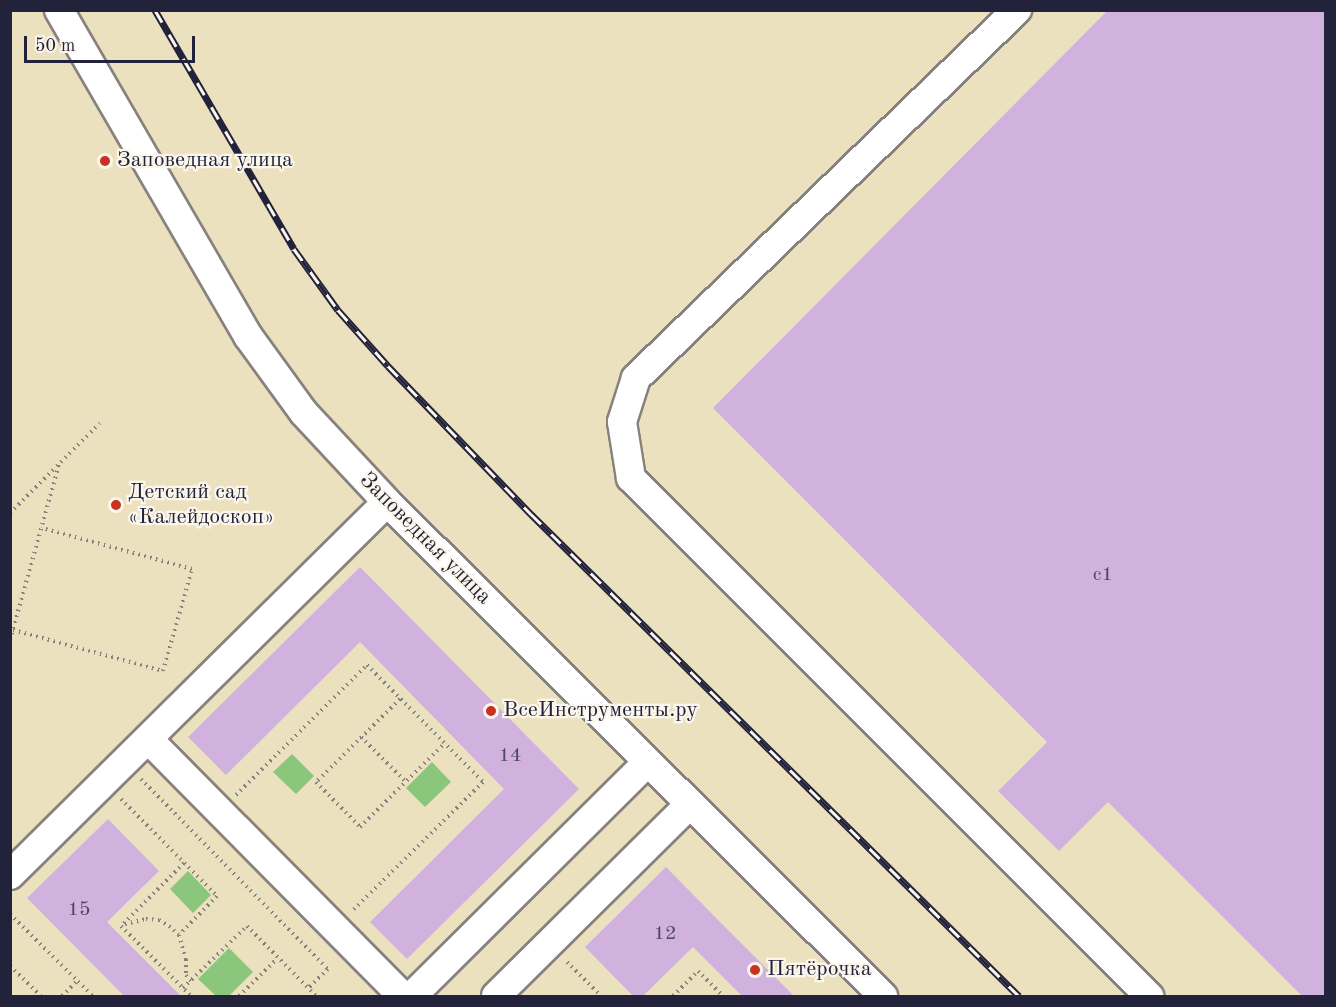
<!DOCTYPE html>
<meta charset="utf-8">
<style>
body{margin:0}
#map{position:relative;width:1336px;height:1007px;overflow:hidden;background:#ece1bf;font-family:"Old Standard TT",serif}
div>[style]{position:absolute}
.green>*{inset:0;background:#8ac67b}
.building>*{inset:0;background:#d1b2de}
.path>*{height:4px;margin-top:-2px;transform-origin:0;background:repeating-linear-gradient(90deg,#87827d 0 1.5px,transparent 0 6px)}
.roads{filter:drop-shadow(2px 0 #87827d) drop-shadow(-2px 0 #87827d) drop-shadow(0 2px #87827d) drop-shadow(0 -2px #87827d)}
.minor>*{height:28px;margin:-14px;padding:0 14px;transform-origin:14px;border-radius:14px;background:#fff}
.rail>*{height:7px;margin-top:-3.5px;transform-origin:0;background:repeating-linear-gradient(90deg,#fbf7ec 0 14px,#22223b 0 28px);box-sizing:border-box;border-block:2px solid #22223b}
.dots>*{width:16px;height:16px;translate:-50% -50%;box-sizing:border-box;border:3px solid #fbf7ec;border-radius:50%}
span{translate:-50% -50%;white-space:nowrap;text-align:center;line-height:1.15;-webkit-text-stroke:4.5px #fbf7ec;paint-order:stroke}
.number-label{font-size:20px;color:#4e4664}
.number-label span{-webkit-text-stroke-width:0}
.poi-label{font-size:22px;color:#22223b}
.left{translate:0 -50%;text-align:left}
.street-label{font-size:22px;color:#22223b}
.frame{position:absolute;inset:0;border:12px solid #22223b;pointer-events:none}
.scale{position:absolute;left:24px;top:36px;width:171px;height:27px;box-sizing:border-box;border:3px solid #22223b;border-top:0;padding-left:8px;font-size:18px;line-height:21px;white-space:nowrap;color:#22223b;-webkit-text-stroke:4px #fbf7ec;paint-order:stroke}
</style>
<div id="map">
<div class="green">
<div style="clip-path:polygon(292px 754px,314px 776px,296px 794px,273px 772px)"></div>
<div style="clip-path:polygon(432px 762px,451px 782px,425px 807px,406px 788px)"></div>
<div style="clip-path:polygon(188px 871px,211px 895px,193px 913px,170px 889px)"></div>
<div style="clip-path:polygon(229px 948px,253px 972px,229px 996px,216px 996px,198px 979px)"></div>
</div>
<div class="building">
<div style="clip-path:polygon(1108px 10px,1326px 10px,1326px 996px,1302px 996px,1108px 802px,1059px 851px,998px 791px,1047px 742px,713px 408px)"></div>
<div style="clip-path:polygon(360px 567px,579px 789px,407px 959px,370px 922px,504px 789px,360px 642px,226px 775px,188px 737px)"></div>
<div style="clip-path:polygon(108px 819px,159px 871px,107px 922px,181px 996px,124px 996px,27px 898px)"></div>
<div style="clip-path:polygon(666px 867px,719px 921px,794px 996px,742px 996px,693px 947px,643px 996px,633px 996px,585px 947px)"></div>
</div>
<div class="path">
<div style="left:10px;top:513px;width:127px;rotate:-45deg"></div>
<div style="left:13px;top:630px;width:156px;rotate:15.3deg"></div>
<div style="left:163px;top:671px;width:106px;rotate:-74.1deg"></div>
<div style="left:192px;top:569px;width:156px;rotate:-164.7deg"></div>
<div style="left:10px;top:640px;width:183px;rotate:-74.4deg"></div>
<div style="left:400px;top:699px;width:118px;rotate:135.3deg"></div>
<div style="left:316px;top:782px;width:63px;rotate:45.6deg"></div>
<div style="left:360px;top:827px;width:120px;rotate:-44.7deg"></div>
<div style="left:361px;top:737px;width:64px;rotate:45deg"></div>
<div style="left:141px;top:779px;width:267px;rotate:45.5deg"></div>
<div style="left:328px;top:969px;width:28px;rotate:136deg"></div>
<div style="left:236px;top:795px;width:185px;rotate:-44.8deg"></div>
<div style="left:367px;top:665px;width:165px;rotate:45.2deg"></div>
<div style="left:483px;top:782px;width:184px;rotate:135.4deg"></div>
<div style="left:121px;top:799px;width:136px;rotate:45.3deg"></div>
<div style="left:217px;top:896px;width:54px;rotate:134.3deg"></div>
<div style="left:184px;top:863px;width:89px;rotate:135deg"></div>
<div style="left:121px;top:926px;width:99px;rotate:45deg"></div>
<div style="left:10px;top:914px;width:117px;rotate:44.7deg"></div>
<div style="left:125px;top:924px;width:22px;rotate:-13deg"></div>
<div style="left:146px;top:919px;width:13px;rotate:4deg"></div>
<div style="left:159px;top:920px;width:12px;rotate:31deg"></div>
<div style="left:169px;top:926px;width:13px;rotate:42deg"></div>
<div style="left:179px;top:935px;width:25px;rotate:74deg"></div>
<div style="left:186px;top:959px;width:16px;rotate:90deg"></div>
<div style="left:186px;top:975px;width:8px;rotate:50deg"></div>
<div style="left:567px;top:962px;width:48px;rotate:45deg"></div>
<div style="left:10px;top:966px;width:43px;rotate:44.1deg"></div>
<div style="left:183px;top:988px;width:89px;rotate:-44.1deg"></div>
<div style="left:247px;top:926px;width:98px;rotate:45.4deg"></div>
<div style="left:62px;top:996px;width:21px;rotate:-45deg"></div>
<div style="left:239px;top:996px;width:54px;rotate:-44.3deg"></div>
<div style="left:673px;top:996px;width:35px;rotate:-45deg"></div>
<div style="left:698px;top:971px;width:35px;rotate:45deg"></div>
</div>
<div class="roads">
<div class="minor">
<div style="left:59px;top:10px;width:377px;rotate:59.9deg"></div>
<div style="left:248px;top:336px;width:95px;rotate:54deg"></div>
<div style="left:304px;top:413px;width:122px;rotate:47deg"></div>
<div style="left:387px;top:502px;width:700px;rotate:44.88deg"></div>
<div style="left:1017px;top:10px;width:530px;rotate:135.99deg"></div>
<div style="left:636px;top:378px;width:46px;rotate:107.7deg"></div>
<div style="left:622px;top:422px;width:57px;rotate:80.9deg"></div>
<div style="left:631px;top:478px;width:733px;rotate:45deg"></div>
<div style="left:148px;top:739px;width:361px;rotate:45.3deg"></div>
<div style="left:10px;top:875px;width:530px;rotate:-44.69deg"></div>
<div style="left:412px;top:996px;width:332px;rotate:-44.8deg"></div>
<div style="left:496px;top:996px;width:273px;rotate:-44.7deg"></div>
</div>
</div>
<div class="rail">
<div style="left:155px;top:10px;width:276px;rotate:59.8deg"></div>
<div style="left:294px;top:249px;width:75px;rotate:54.2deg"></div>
<div style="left:338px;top:310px;width:75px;rotate:48.2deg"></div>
<div style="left:388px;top:366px;width:206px;rotate:46deg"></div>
<div style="left:531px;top:514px;width:686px;rotate:44.65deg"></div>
</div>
<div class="dots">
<div style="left:105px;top:161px;background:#c8321e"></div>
<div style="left:116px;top:505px;background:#c8321e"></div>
<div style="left:491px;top:711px;background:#c8321e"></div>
<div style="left:755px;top:970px;background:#c8321e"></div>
</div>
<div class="number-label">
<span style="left:1103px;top:575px">с1</span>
<span style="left:510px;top:756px">14</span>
<span style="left:79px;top:910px">15</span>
<span style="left:665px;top:934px">12</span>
</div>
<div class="poi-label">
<span class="left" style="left:117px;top:161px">Заповедная улица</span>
<span class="left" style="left:128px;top:505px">Детский сад<br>«Калейдоскоп»</span>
<span class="left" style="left:503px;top:711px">ВсеИнструменты.ру</span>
<span class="left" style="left:767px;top:970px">Пятёрочка</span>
</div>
<div class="street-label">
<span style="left:425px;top:539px;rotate:45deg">Заповедная улица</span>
</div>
<div class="frame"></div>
<div class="scale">50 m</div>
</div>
